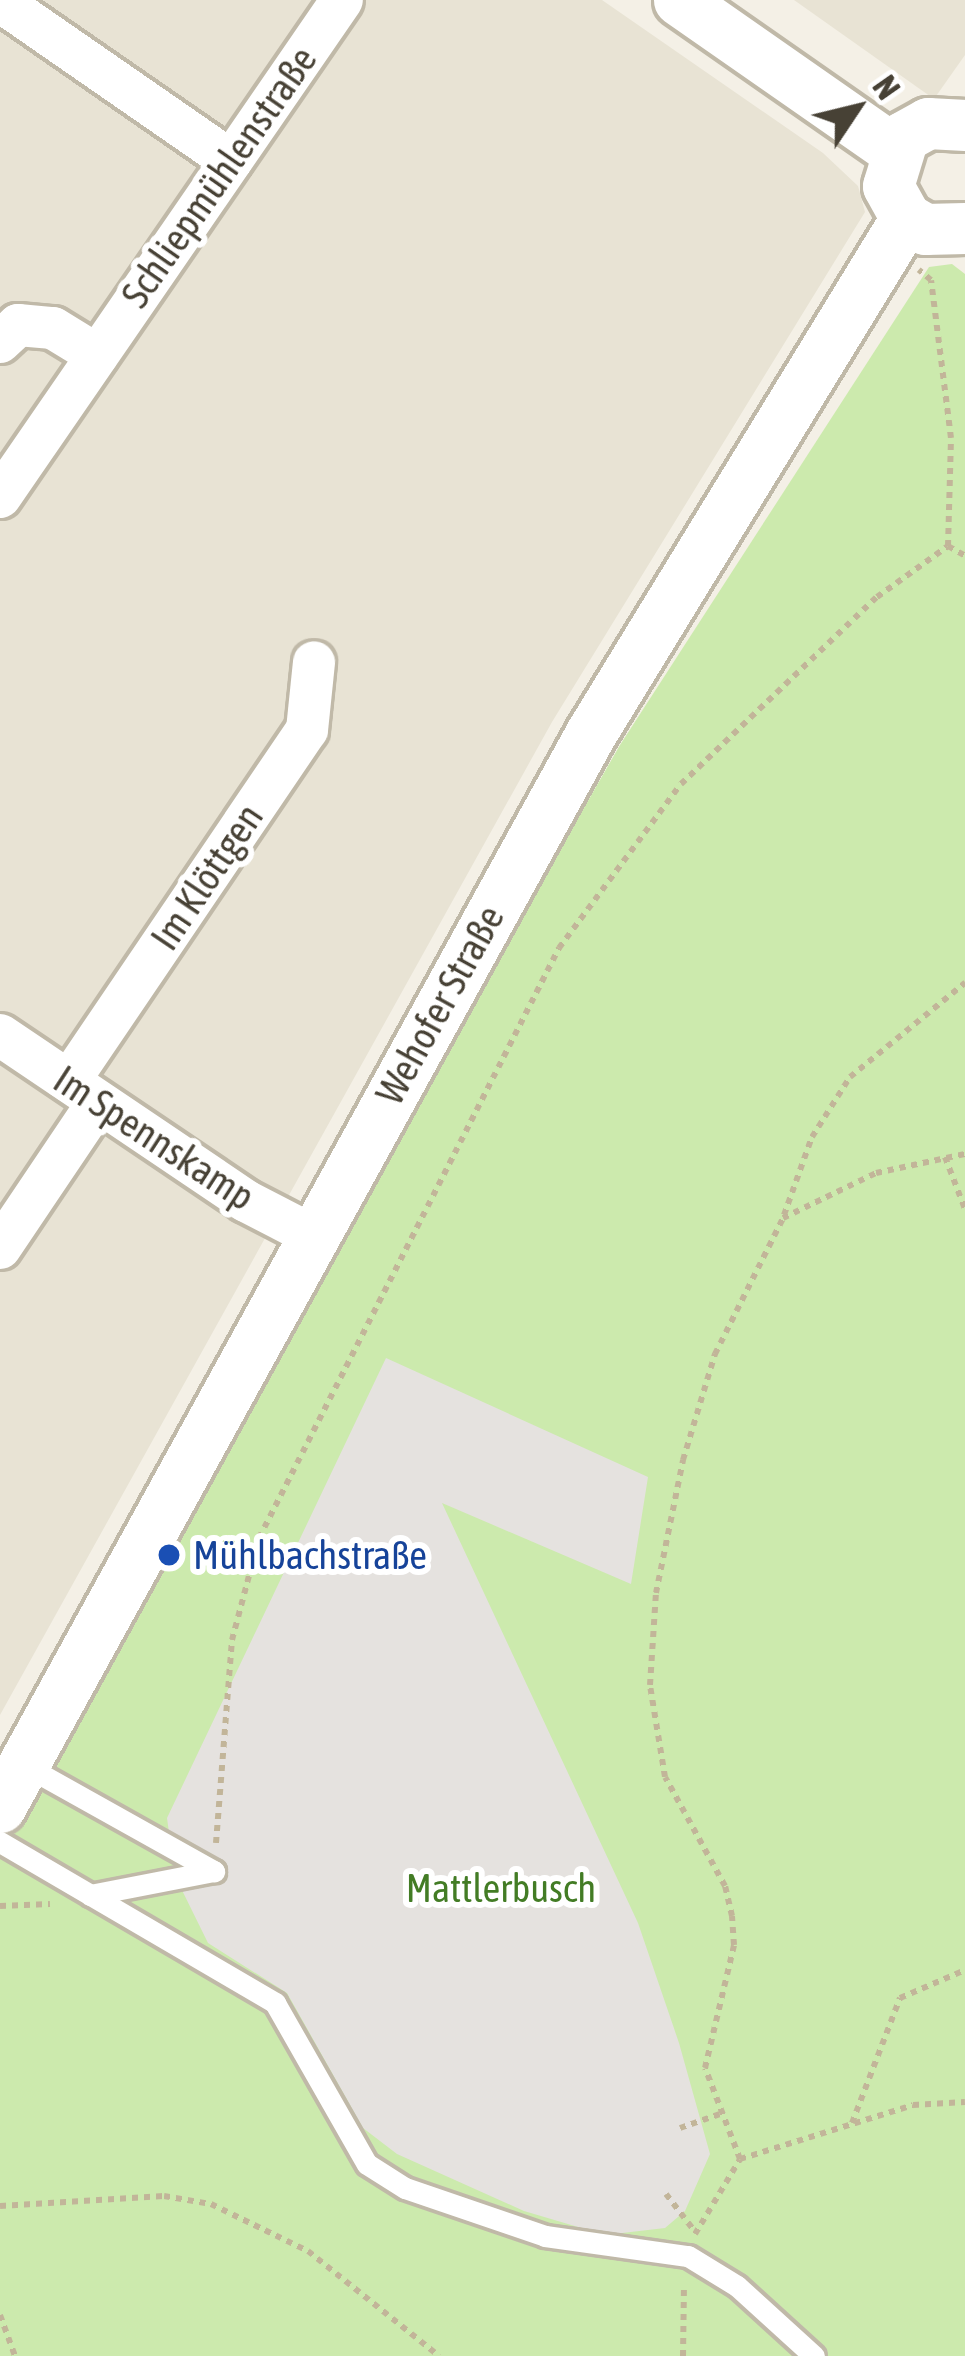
<!DOCTYPE html>
<meta charset="utf-8">
<style>
body{margin:0}
#map{position:relative;width:965px;height:2356px;overflow:hidden;background:#f4f0e6;font-family:"Asap Condensed",sans-serif}
div>[style]{position:absolute}
.residential>*{inset:0;background:#e8e3d4}
.green>*{inset:0;background:#cceaad}
.parking>*{inset:0;background:#e5e2df}
.path>*{height:6px;margin-top:-3px;transform-origin:0;background:repeating-linear-gradient(90deg,#c2b599 0 6px,transparent 0 12px)}
.roads{filter:drop-shadow(3px 0 #c0b9a8) drop-shadow(-3px 0 #c0b9a8) drop-shadow(0 3px #c0b9a8) drop-shadow(0 -3px #c0b9a8)}
.service>*{height:21px;margin:-10.5px;padding:0 10.5px;transform-origin:10.5px;border-radius:10.5px;background:#fff}
.minor>*{height:42px;margin:-21px;padding:0 21px;transform-origin:21px;border-radius:21px;background:#fff}
.tertiary>*{height:51px;margin:-25.5px;padding:0 25.5px;transform-origin:25.5px;border-radius:25.5px;background:#fff}
.dots>*{width:33px;height:33px;translate:-50% -50%;box-sizing:border-box;border:6px solid #fff;border-radius:50%}
span{translate:-50% -50%;white-space:nowrap;text-align:center;line-height:1.15;-webkit-text-stroke:12px #fff;paint-order:stroke}
.street-label{font-size:39px;color:#474135}
.transit-label{font-size:39px;color:#164399}
.left{translate:0 -50%;text-align:left}
.park-label{font-size:39px;color:#437c25}
.north{position:absolute;left:797px;top:48px;width:120px;height:120px;-webkit-text-stroke:9px #fff;paint-order:stroke;rotate:55deg;font-size:33px;font-weight:700;line-height:48px;text-align:center;color:#474135}
.north::after{content:'';display:block;margin:auto;width:42px;height:54px;background:#474135;clip-path:polygon(50% 0,100% 100%,50% 72%,0 100%)}
</style>
<div id="map">
<div class="residential">
<div style="clip-path:polygon(0 0,602px 0,823px 153px,858px 186px,865px 212px,552px 722px,0 1715px)"></div>
<div style="clip-path:polygon(794px 0,965px 0,965px 55px,934px 99px)"></div>
</div>
<div class="green">
<div style="clip-path:polygon(952px 264px,965px 274px,965px 2356px,0 2356px,0 1826px,620px 745px,929px 267px)"></div>
</div>
<div class="parking">
<div style="clip-path:polygon(386px 1358px,648px 1477px,631px 1584px,442px 1503px,638px 1923px,679px 2043px,710px 2154px,685px 2211px,665px 2228px,605px 2235px,524px 2211px,397px 2154px,363px 2128px,287px 1993px,208px 1943px,175px 1876px,167px 1818px)"></div>
</div>
<div class="path">
<div style="left:948px;top:546px;width:20px;rotate:30deg"></div>
<div style="left:945px;top:1157px;width:56px;rotate:69deg"></div>
<div style="left:784px;top:1215px;width:83px;rotate:-70.3deg"></div>
<div style="left:812px;top:1137px;width:71px;rotate:-57.7deg"></div>
<div style="left:850px;top:1077px;width:149px;rotate:-39.3deg"></div>
<div style="left:216px;top:1843px;width:204px;rotate:-85.5deg"></div>
<div style="left:232px;top:1640px;width:106px;rotate:-75.2deg"></div>
<div style="left:259px;top:1538px;width:662px;rotate:-63.05deg"></div>
<div style="left:559px;top:948px;width:204px;rotate:-53.4deg"></div>
<div style="left:681px;top:784px;width:271px;rotate:-43.7deg"></div>
<div style="left:877px;top:597px;width:87px;rotate:-35.7deg"></div>
<div style="left:948px;top:546px;width:108px;rotate:-88.4deg"></div>
<div style="left:951px;top:438px;width:159px;rotate:-97.2deg"></div>
<div style="left:931px;top:280px;width:16px;rotate:-140deg"></div>
<div style="left:0;top:1906px;width:50px;rotate:-2.3deg"></div>
<div style="left:852px;top:2123px;width:134px;rotate:-69deg"></div>
<div style="left:900px;top:1998px;width:71px;rotate:-23.3deg"></div>
<div style="left:680px;top:2128px;width:42px;rotate:-19.3deg"></div>
<div style="left:740px;top:2159px;width:97px;rotate:-111deg"></div>
<div style="left:705px;top:2068px;width:126px;rotate:-76.7deg"></div>
<div style="left:734px;top:1945px;width:29px;rotate:-94deg"></div>
<div style="left:732px;top:1916px;width:31px;rotate:-103deg"></div>
<div style="left:725px;top:1886px;width:124px;rotate:-118.8deg"></div>
<div style="left:665px;top:1777px;width:93px;rotate:-99.3deg"></div>
<div style="left:650px;top:1685px;width:92px;rotate:-86.3deg"></div>
<div style="left:656px;top:1593px;width:136px;rotate:-78.5deg"></div>
<div style="left:683px;top:1460px;width:111px;rotate:-73.2deg"></div>
<div style="left:715px;top:1354px;width:152px;rotate:-63.4deg"></div>
<div style="left:783px;top:1218px;width:103px;rotate:-25.8deg"></div>
<div style="left:876px;top:1173px;width:91px;rotate:-12.1deg"></div>
<div style="left:666px;top:2194px;width:44px;rotate:52.4deg"></div>
<div style="left:0;top:2206px;width:164px;rotate:-3.5deg"></div>
<div style="left:164px;top:2196px;width:48px;rotate:9.7deg"></div>
<div style="left:211px;top:2204px;width:108px;rotate:25.9deg"></div>
<div style="left:308px;top:2251px;width:168px;rotate:38.7deg"></div>
<div style="left:695px;top:2234px;width:87px;rotate:-59deg"></div>
<div style="left:740px;top:2159px;width:181px;rotate:-17.3deg"></div>
<div style="left:913px;top:2105px;width:52px;rotate:-3.3deg"></div>
<div style="left:0;top:2315px;width:44px;rotate:69.9deg"></div>
<div style="left:683px;top:2356px;width:68px;rotate:-89.2deg"></div>
</div>
<div class="roads">
<div class="service">
<div style="left:24px;top:1765px;width:218px;rotate:29.2deg"></div>
<div style="left:0;top:1842px;width:319px;rotate:30.3deg"></div>
<div style="left:275px;top:2003px;width:185px;rotate:60.3deg"></div>
<div style="left:367px;top:2164px;width:45px;rotate:32.3deg"></div>
<div style="left:405px;top:2188px;width:148px;rotate:18.9deg"></div>
<div style="left:545px;top:2236px;width:144px;rotate:8deg"></div>
<div style="left:688px;top:2256px;width:57px;rotate:31.5deg"></div>
<div style="left:737px;top:2286px;width:104px;rotate:42.3deg"></div>
<div style="left:90px;top:1895px;width:126px;rotate:-11deg"></div>
</div>
<div class="minor">
<div style="left:0;top:1px;width:281px;rotate:34.7deg"></div>
<div style="left:0;top:342px;width:25px;rotate:-43deg"></div>
<div style="left:18px;top:325px;width:35px;rotate:5deg"></div>
<div style="left:53px;top:328px;width:52px;rotate:31.5deg"></div>
<div style="left:0;top:497px;width:603px;rotate:-55.47deg"></div>
<div style="left:0;top:1035px;width:297px;rotate:34deg"></div>
<div style="left:246px;top:1201px;width:74px;rotate:27.3deg"></div>
<div style="left:69px;top:1081px;width:424px;rotate:-55.9deg"></div>
<div style="left:307px;top:730px;width:68px;rotate:-84.1deg"></div>
<div style="left:0;top:1248px;width:176px;rotate:-56.1deg"></div>
</div>
<div class="tertiary">
<div style="left:679px;top:0;width:262px;rotate:34.9deg"></div>
<div style="left:965px;top:125px;width:37px;rotate:-177deg"></div>
<div style="left:928px;top:123px;width:29px;rotate:151deg"></div>
<div style="left:903px;top:137px;width:51px;rotate:107deg"></div>
<div style="left:888px;top:186px;width:37px;rotate:61deg"></div>
<div style="left:906px;top:218px;width:22px;rotate:30deg"></div>
<div style="left:925px;top:229px;width:40px;rotate:-1.4deg"></div>
<div style="left:0;top:1807px;width:1226px;rotate:-61.18deg"></div>
<div style="left:591px;top:733px;width:604px;rotate:-58.55deg"></div>
</div>
</div>
<div class="dots">
<div style="left:169px;top:1555px;background:#1a4fb4"></div>
</div>
<div class="street-label">
<span style="left:219px;top:177px;rotate:-55deg">Schliepmühlenstraße</span>
<span style="left:207px;top:877px;rotate:-56deg">Im Klöttgen</span>
<span style="left:440px;top:1005px;rotate:-61deg">Wehofer Straße</span>
<span style="left:154px;top:1138px;rotate:33deg">Im Spennskamp</span>
</div>
<div class="transit-label">
<span class="left" style="left:193px;top:1555px">Mühlbachstraße</span>
</div>
<div class="park-label">
<span style="left:501px;top:1888px">Mattlerbusch</span>
</div>
<div class="north">N</div>
</div>
